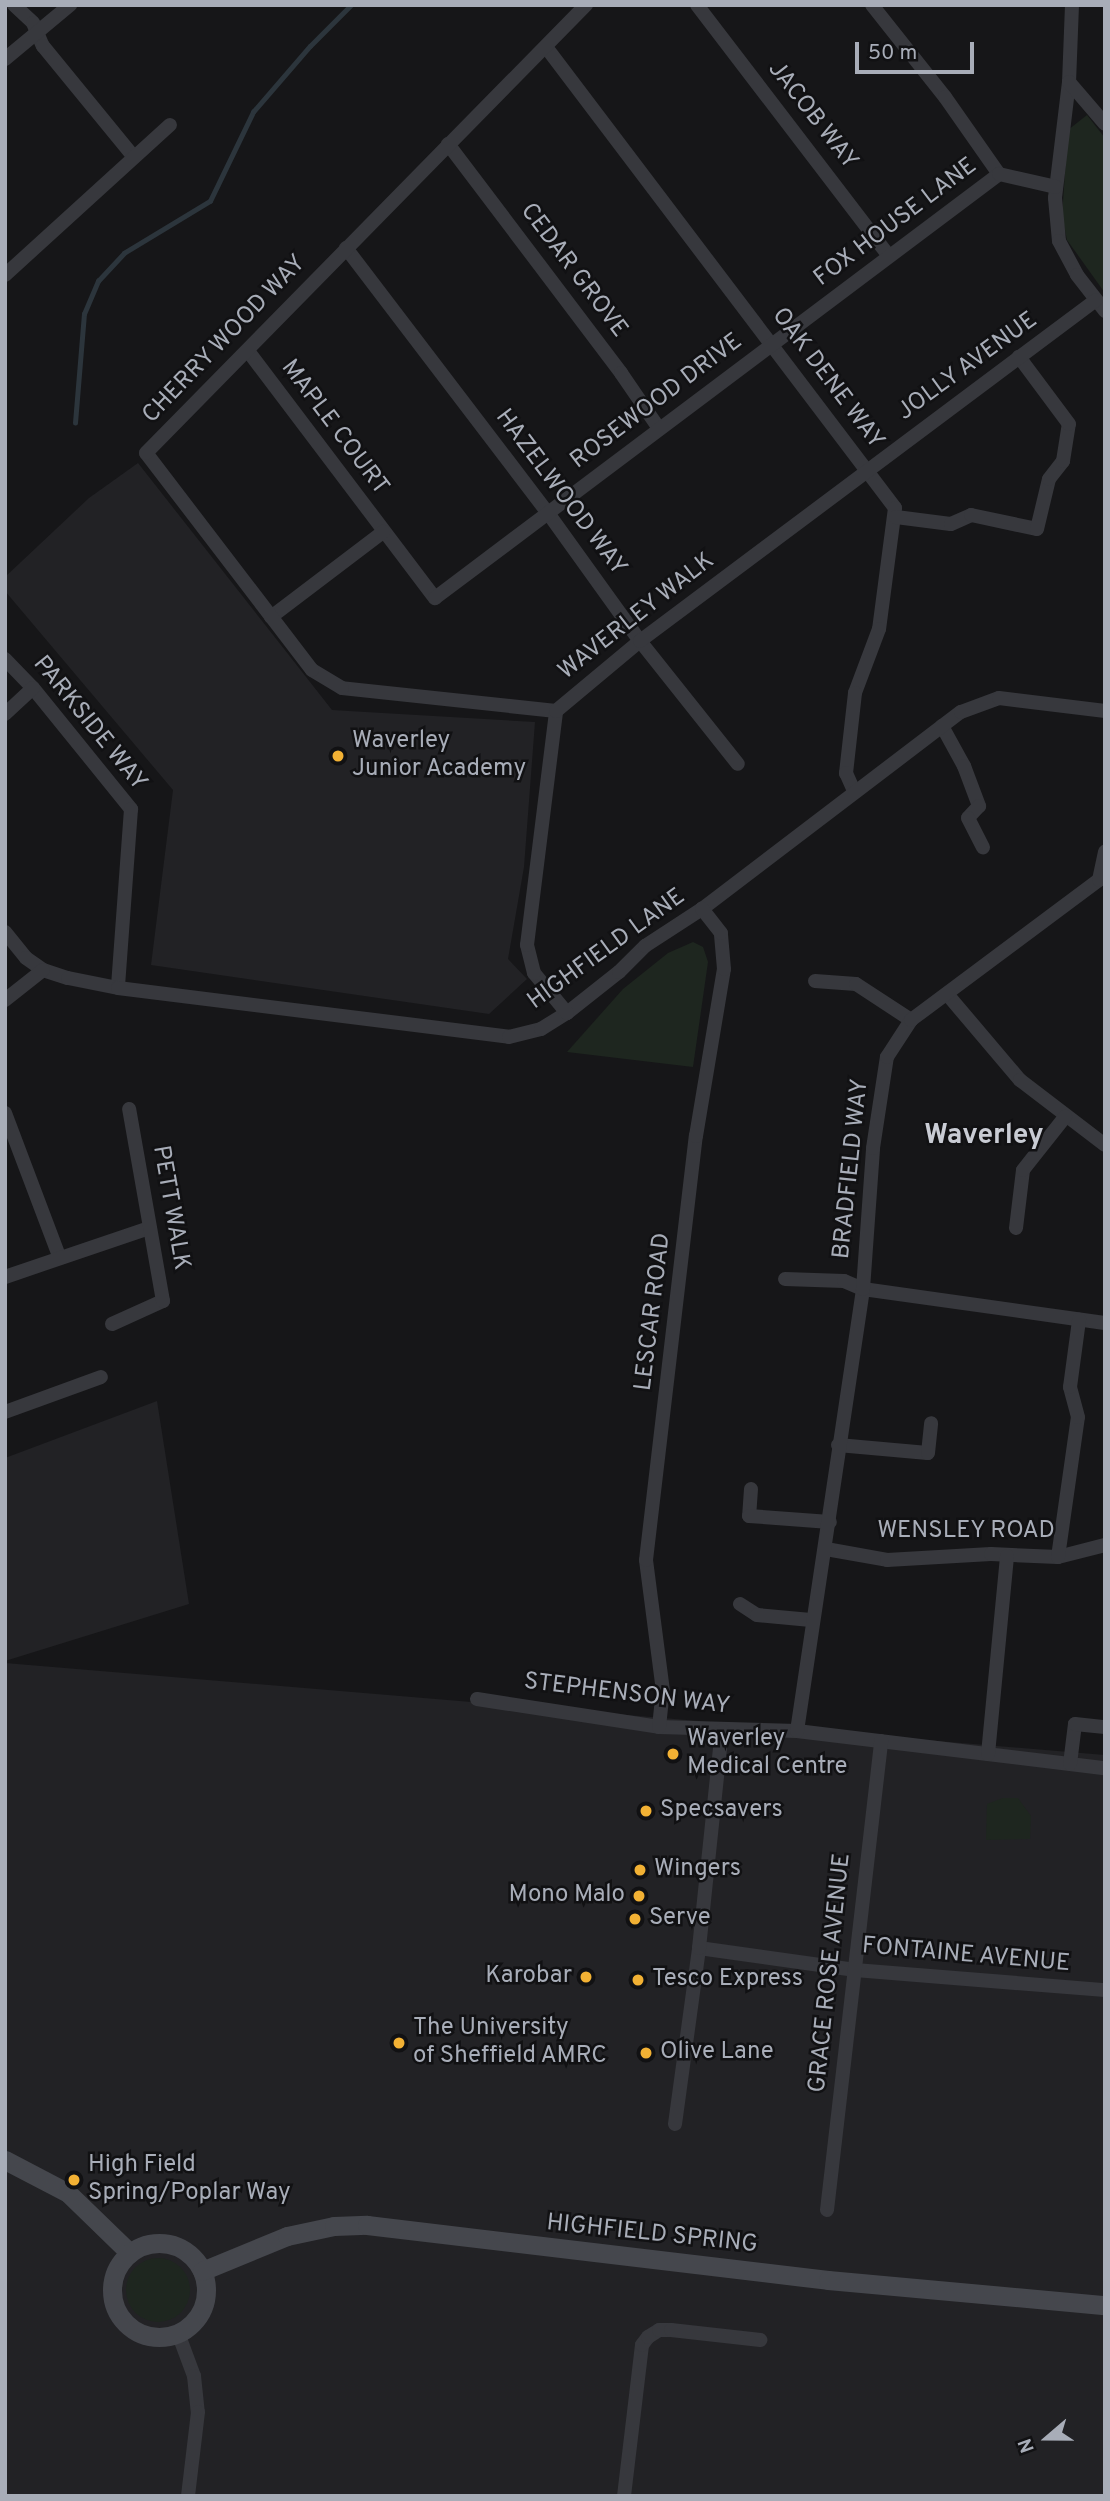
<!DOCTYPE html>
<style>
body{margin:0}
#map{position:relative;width:1110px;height:2501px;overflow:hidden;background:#161618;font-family:Overpass,sans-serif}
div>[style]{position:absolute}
.built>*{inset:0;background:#222225}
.green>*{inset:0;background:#1e261f}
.round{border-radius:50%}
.stream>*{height:4.5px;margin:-2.25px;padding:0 2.25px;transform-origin:2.25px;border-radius:2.25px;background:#2c353c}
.street>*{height:14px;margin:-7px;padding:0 7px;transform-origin:7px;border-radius:7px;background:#37383d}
.secondary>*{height:19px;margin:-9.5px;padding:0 9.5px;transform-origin:9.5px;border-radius:9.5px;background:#45474d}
.secondary>.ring{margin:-9.5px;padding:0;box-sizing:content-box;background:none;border:19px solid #45474d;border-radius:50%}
.dots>*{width:19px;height:19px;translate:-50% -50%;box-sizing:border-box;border:4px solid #111113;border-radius:50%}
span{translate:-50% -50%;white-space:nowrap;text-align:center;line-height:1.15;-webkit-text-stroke:5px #111113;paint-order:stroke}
.street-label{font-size:24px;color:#a8adb8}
.poi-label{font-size:24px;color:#a8adb8}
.left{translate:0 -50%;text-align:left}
.right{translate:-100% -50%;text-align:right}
.quarter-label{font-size:28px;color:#c9ccd4;font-weight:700}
.frame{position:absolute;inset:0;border:7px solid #a8adb8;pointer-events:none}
.north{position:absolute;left:1012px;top:2403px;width:70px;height:70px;-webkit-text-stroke:5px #111113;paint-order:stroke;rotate:250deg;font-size:19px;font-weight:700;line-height:28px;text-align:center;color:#a8adb8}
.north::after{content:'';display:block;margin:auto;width:24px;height:32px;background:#a8adb8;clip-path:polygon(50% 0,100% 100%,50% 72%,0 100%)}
.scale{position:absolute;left:855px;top:42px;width:119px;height:32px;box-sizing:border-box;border:4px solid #a8adb8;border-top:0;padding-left:9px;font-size:21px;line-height:24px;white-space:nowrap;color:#a8adb8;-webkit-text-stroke:5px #111113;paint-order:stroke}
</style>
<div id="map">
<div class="built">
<div style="clip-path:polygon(138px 463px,332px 710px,535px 722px,524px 867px,508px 959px,527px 979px,489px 1014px,151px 965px,173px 790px,5px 591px,5px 577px,89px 498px)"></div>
<div style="clip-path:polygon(157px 1401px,189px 1604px,5px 1661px,5px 1458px)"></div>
<div style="clip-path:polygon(5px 1663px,1105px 1755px,1105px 2496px,5px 2496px)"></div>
</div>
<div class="green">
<div style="clip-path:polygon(1087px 115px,1105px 138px,1105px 293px,1067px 240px,1062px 216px,1068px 130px)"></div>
<div style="clip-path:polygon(693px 942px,703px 947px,708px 962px,693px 1067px,567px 1052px,623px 989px,668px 953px)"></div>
<div style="clip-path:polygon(1003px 1798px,1018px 1798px,1031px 1816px,1030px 1839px,986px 1840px,987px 1804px)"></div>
<div class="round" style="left:126px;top:2258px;width:64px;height:64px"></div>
</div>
<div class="stream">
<div style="left:75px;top:423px;width:109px;rotate:-85.3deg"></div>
<div style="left:84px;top:314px;width:36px;rotate:-67deg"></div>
<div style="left:98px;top:281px;width:38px;rotate:-47deg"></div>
<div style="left:124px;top:253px;width:100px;rotate:-31.2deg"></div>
<div style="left:210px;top:201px;width:99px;rotate:-64.2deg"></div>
<div style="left:253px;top:112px;width:87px;rotate:-49.2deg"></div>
<div style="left:310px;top:46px;width:58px;rotate:-45deg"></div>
</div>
<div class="street">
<div style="left:14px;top:5px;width:26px;rotate:43deg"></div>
<div style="left:33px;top:23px;width:25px;rotate:67deg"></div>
<div style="left:43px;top:46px;width:142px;rotate:50.7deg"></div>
<div style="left:697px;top:5px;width:316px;rotate:52.6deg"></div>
<div style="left:872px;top:5px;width:117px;rotate:51.6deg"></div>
<div style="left:945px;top:97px;width:94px;rotate:55deg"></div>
<div style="left:1072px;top:5px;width:77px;rotate:92.2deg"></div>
<div style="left:1069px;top:82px;width:117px;rotate:96.9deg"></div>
<div style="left:1055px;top:198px;width:43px;rotate:84.7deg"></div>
<div style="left:1059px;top:241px;width:38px;rotate:62deg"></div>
<div style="left:1077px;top:275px;width:46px;rotate:52.1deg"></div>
<div style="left:546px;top:47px;width:578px;rotate:52.87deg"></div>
<div style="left:895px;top:508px;width:122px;rotate:97.5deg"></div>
<div style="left:879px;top:629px;width:68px;rotate:110.6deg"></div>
<div style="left:855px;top:693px;width:81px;rotate:96.4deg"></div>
<div style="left:846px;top:773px;width:20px;rotate:66deg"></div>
<div style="left:5px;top:59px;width:85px;rotate:-39.7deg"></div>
<div style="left:1069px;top:82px;width:55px;rotate:49.4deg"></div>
<div style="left:448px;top:144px;width:287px;rotate:52.9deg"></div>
<div style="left:621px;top:373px;width:65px;rotate:55.6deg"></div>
<div style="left:346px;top:248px;width:333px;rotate:52.7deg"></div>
<div style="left:548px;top:513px;width:158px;rotate:54.3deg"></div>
<div style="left:640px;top:641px;width:157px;rotate:51.5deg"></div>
<div style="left:5px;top:275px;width:223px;rotate:-42.3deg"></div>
<div style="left:248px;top:351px;width:310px;rotate:52.9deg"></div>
<div style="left:435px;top:598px;width:706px;rotate:-36.93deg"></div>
<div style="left:999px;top:174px;width:58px;rotate:12.8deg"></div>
<div style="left:896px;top:517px;width:55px;rotate:7.3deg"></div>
<div style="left:951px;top:524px;width:22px;rotate:-24deg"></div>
<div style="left:971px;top:515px;width:67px;rotate:12deg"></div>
<div style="left:1037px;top:529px;width:51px;rotate:-76.5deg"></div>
<div style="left:1049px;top:479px;width:23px;rotate:-52deg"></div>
<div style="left:1063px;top:461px;width:37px;rotate:-81deg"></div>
<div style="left:1069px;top:424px;width:84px;rotate:-126.7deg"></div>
<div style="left:271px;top:617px;width:141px;rotate:-37.2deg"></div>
<div style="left:5px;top:659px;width:40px;rotate:46deg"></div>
<div style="left:33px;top:688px;width:156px;rotate:51deg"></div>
<div style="left:131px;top:809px;width:179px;rotate:94.2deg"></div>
<div style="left:556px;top:711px;width:215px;rotate:-173.9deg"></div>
<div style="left:342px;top:688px;width:35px;rotate:-149deg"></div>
<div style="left:312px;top:670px;width:273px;rotate:-127.4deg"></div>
<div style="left:146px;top:453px;width:628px;rotate:-45.52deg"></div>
<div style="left:5px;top:714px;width:38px;rotate:-43deg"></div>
<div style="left:942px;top:726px;width:46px;rotate:61.2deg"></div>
<div style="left:964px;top:766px;width:43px;rotate:69.4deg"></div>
<div style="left:979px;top:806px;width:16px;rotate:133deg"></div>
<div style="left:968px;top:818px;width:33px;rotate:63deg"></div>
<div style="left:5px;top:932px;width:33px;rotate:51deg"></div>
<div style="left:26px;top:958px;width:21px;rotate:35deg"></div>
<div style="left:43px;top:970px;width:26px;rotate:18deg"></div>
<div style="left:68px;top:978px;width:51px;rotate:11.3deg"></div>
<div style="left:118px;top:988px;width:394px;rotate:7.1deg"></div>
<div style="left:509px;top:1037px;width:33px;rotate:-14deg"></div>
<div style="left:541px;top:1029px;width:31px;rotate:-32deg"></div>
<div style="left:567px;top:1013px;width:66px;rotate:-38.3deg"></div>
<div style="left:619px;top:972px;width:37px;rotate:-45deg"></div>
<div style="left:645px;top:946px;width:68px;rotate:-33deg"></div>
<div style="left:702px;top:909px;width:325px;rotate:-37.3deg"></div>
<div style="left:961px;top:712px;width:40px;rotate:-20.2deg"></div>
<div style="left:999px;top:698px;width:107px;rotate:7deg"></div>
<div style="left:815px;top:981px;width:41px;rotate:4.2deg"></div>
<div style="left:856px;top:984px;width:66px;rotate:33.2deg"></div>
<div style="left:947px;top:994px;width:113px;rotate:49.7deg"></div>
<div style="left:1020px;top:1080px;width:107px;rotate:37.4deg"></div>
<div style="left:5px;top:1000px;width:48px;rotate:-38.3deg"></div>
<div style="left:567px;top:1013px;width:52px;rotate:-129.5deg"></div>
<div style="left:534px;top:973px;width:29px;rotate:-104deg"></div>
<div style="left:527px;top:945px;width:236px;rotate:-82.9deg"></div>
<div style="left:556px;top:711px;width:109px;rotate:-39.8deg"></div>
<div style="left:640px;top:641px;width:569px;rotate:-36.79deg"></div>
<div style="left:5px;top:1113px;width:153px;rotate:69.3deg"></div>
<div style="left:1016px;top:1228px;width:58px;rotate:-83.1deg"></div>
<div style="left:1023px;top:1170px;width:68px;rotate:-51.6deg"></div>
<div style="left:5px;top:1277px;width:152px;rotate:-18.8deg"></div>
<div style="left:785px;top:1279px;width:59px;rotate:1.9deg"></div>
<div style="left:844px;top:1281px;width:21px;rotate:23deg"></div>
<div style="left:863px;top:1289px;width:244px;rotate:8deg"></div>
<div style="left:112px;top:1324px;width:56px;rotate:-24.3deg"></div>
<div style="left:163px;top:1301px;width:195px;rotate:-100deg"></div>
<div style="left:5px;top:1412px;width:102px;rotate:-20deg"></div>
<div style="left:838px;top:1445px;width:90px;rotate:5.1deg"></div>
<div style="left:928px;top:1453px;width:30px;rotate:-84deg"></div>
<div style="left:751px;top:1489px;width:27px;rotate:94deg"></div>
<div style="left:749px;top:1516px;width:81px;rotate:4.2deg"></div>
<div style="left:826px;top:1549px;width:62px;rotate:10.2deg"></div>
<div style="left:887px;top:1560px;width:104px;rotate:-3.3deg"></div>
<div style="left:991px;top:1554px;width:67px;rotate:2.6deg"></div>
<div style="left:1058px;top:1557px;width:49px;rotate:-14.3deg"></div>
<div style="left:1058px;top:1557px;width:141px;rotate:-81.9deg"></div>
<div style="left:1078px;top:1417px;width:31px;rotate:-105deg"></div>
<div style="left:1070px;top:1387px;width:68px;rotate:-82.3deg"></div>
<div style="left:740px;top:1604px;width:20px;rotate:33deg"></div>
<div style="left:757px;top:1615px;width:54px;rotate:5.3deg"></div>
<div style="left:477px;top:1699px;width:184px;rotate:8.7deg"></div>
<div style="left:659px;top:1727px;width:138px;rotate:1.7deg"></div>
<div style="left:797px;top:1731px;width:310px;rotate:6.9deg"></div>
<div style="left:659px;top:1727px;width:36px;rotate:-84deg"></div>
<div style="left:663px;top:1691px;width:132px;rotate:-97.4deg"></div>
<div style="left:646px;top:1560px;width:427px;rotate:-83.3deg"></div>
<div style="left:696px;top:1136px;width:169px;rotate:-80.5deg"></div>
<div style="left:724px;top:969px;width:36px;rotate:-95deg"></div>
<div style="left:721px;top:933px;width:31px;rotate:-128deg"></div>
<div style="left:797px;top:1731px;width:447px;rotate:-81.5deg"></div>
<div style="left:863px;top:1289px;width:141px;rotate:-85.9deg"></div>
<div style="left:873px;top:1148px;width:92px;rotate:-81.3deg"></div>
<div style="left:887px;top:1057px;width:44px;rotate:-57deg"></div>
<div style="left:911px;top:1020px;width:234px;rotate:-36.7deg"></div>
<div style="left:1099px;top:880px;width:29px;rotate:-78deg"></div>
<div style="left:988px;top:1754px;width:199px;rotate:-84.5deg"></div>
<div style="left:1070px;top:1764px;width:40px;rotate:-82.9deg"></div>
<div style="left:1075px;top:1724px;width:30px;rotate:6deg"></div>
<div style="left:699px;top:1948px;width:158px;rotate:8deg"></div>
<div style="left:855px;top:1970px;width:251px;rotate:4.6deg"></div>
<div style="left:675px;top:2124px;width:178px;rotate:-82.2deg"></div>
<div style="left:699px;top:1948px;width:219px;rotate:-84deg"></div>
<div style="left:827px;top:2210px;width:472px;rotate:-83.4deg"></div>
<div style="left:178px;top:2333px;width:46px;rotate:69.6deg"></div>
<div style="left:194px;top:2376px;width:36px;rotate:84deg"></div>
<div style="left:198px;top:2412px;width:85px;rotate:96.8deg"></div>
<div style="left:624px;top:2496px;width:152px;rotate:-83.2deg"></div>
<div style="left:642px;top:2345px;width:10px;rotate:-53deg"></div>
<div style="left:648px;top:2337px;width:13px;rotate:-32deg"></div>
<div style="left:659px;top:2330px;width:12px"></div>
<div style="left:671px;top:2330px;width:90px;rotate:6.4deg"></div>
</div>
<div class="secondary">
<div style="left:5px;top:2160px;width:71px;rotate:27.6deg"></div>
<div style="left:68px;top:2193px;width:86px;rotate:44.1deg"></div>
<div class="ring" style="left:112px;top:2243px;width:75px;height:75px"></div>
<div style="left:202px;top:2271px;width:92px;rotate:-22.4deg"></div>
<div style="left:287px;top:2236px;width:48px;rotate:-12deg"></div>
<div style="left:334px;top:2226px;width:33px;rotate:-2deg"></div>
<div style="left:367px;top:2225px;width:464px;rotate:6.8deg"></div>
<div style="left:828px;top:2280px;width:278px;rotate:5.2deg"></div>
</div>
<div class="dots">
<div style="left:338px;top:756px;background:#f2b134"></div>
<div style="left:673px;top:1754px;background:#f2b134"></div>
<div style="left:646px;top:1811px;background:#f2b134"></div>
<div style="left:640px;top:1870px;background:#f2b134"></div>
<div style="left:639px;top:1896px;background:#f2b134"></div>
<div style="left:635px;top:1919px;background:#f2b134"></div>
<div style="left:586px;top:1977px;background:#f2b134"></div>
<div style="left:638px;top:1980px;background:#f2b134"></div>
<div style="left:399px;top:2043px;background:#f2b134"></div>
<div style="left:646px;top:2053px;background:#f2b134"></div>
<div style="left:74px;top:2180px;background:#f2b134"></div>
</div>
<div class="street-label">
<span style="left:812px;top:116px;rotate:52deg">JACOB WAY</span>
<span style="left:896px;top:223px;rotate:-37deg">FOX HOUSE LANE</span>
<span style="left:573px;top:271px;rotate:53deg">CEDAR GROVE</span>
<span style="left:225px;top:340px;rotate:-46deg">CHERRY WOOD WAY</span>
<span style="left:968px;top:367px;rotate:-36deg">JOLLY AVENUE</span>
<span style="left:827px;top:379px;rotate:53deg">OAK DENE WAY</span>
<span style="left:657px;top:402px;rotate:-37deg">ROSEWOOD DRIVE</span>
<span style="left:334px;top:428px;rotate:53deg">MAPLE COURT</span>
<span style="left:560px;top:493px;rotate:53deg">HAZELWOOD WAY</span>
<span style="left:637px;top:617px;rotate:-38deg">WAVERLEY WALK</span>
<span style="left:89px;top:724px;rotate:51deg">PARKSIDE WAY</span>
<span style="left:607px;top:950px;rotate:-36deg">HIGHFIELD LANE</span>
<span style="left:852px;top:1169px;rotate:-84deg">BRADFIELD WAY</span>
<span style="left:170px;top:1208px;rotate:80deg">PETT WALK</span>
<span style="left:654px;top:1312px;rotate:-83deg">LESCAR ROAD</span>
<span style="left:966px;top:1532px">WENSLEY ROAD</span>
<span style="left:627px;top:1695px;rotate:7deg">STEPHENSON WAY</span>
<span style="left:966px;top:1956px;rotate:5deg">FONTAINE AVENUE</span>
<span style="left:831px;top:1973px;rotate:-84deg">GRACE ROSE AVENUE</span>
<span style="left:652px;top:2235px;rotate:6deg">HIGHFIELD SPRING</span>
</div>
<div class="poi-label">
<span class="left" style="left:352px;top:756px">Waverley<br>Junior Academy</span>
<span class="left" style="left:687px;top:1754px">Waverley<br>Medical Centre</span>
<span class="left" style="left:660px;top:1811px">Specsavers</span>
<span class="left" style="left:654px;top:1870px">Wingers</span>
<span class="right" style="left:625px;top:1896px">Mono Malo</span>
<span class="left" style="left:649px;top:1919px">Serve</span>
<span class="right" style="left:572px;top:1977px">Karobar</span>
<span class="left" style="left:652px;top:1980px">Tesco Express</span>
<span class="left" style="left:413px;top:2043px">The University<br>of Sheffield AMRC</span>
<span class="left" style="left:660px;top:2053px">Olive Lane</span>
<span class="left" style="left:88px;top:2180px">High Field<br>Spring/Poplar Way</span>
</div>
<div class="quarter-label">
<span style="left:984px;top:1136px">Waverley</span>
</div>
<div class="frame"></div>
<div class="north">N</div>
<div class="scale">50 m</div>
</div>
